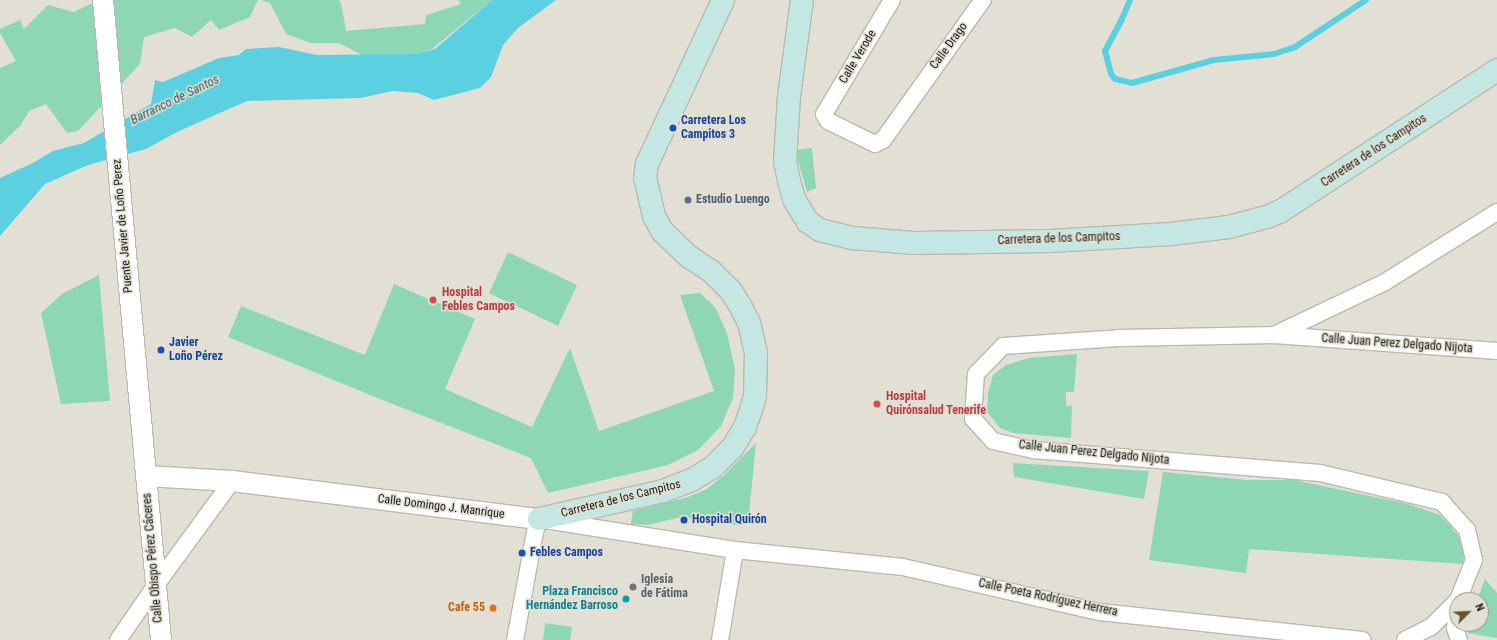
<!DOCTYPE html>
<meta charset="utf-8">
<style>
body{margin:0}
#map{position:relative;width:1497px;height:640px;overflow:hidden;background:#e2e0d4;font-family:"Roboto Condensed",sans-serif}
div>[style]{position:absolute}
.green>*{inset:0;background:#8dd7b6}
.water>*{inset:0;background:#5ad0e1}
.stream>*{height:6px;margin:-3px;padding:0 3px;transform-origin:3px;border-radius:3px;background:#5ad0e1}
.roads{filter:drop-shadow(1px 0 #bbb9ad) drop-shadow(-1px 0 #bbb9ad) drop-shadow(0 1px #bbb9ad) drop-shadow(0 -1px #bbb9ad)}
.minor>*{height:16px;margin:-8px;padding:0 8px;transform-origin:8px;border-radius:8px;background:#fff}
.tertiary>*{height:20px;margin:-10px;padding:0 10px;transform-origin:10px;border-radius:10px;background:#fff}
.secondary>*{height:22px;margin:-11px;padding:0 11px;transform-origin:11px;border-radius:11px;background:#c4e7e4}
.dots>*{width:11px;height:11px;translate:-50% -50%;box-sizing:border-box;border:2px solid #e2e0d4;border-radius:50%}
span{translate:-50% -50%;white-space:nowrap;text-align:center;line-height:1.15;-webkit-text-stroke:3px #e2e0d4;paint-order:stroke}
.street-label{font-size:12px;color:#1d1c18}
.transit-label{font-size:12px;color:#164399;font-weight:700}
.left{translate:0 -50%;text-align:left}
.service-label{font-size:12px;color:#4e5e75;font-weight:700}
.health-label{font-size:12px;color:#be3a42;font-weight:700}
.worship-label{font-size:12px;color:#5b616d;font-weight:700}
.culture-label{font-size:12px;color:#0d838f;font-weight:700}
.right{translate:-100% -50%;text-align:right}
.food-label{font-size:12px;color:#c56008;font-weight:700}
.water-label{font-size:13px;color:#295b62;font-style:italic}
.north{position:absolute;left:1449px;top:592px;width:40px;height:40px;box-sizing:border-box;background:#e2e0d4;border:1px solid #939289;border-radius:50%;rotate:66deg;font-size:11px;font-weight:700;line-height:16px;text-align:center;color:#1d1c18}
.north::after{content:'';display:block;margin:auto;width:14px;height:18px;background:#665623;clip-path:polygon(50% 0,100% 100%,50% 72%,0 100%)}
</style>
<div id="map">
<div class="green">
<div style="clip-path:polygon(98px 0,258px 0,250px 17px,219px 30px,211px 20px,192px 37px,175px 28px,144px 37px,140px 64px,78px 131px,67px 133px,46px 104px,29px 111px,20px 126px,0 145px,0 68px,16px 61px,0 33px,0 29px,20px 20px,24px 29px,48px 5px,74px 12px)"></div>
<div style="clip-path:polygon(261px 0,339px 0,341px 3px,346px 31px,425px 24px,426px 15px,461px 4px,458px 0,492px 0,432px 49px,415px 54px,362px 55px,339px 43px,311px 43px,286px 34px,270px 3px)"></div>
<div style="clip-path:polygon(812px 148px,816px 188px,807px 192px,795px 150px)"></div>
<div style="clip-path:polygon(508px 252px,577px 285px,558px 326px,489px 293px)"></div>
<div style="clip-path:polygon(99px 275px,110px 401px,61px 404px,41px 313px,62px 294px)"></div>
<div style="clip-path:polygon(394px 284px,475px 319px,445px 389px,532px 427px,570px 348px,599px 431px,714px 391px,680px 295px,700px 293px,715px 307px,727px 333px,735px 370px,733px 398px,721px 426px,698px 450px,668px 465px,548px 493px,531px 458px,385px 401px,228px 337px,241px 306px,365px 355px)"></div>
<div style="clip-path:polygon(1077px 354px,1074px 392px,1066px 392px,1066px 406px,1072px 406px,1071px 438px,1013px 433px,1000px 428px,987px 412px,988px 393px,993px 375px,1006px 365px,1029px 358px)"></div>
<div style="clip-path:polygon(756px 443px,748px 524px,734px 525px,702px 519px,677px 518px,648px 525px,631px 524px,633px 511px,688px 497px,707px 489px,723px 476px)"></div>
<div style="clip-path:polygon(1013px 463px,1149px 471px,1144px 499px,1014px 477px)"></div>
<div style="clip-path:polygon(1163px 472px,1247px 480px,1294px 480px,1408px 504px,1440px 515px,1453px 529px,1465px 545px,1463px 564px,1249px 549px,1246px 573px,1149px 560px)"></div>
<div style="clip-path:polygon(1485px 579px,1497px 593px,1497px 638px,1468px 633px,1470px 624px,1481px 624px,1481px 600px,1477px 600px)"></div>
<div style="clip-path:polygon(545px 623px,572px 627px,570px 640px,543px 640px)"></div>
</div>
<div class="water">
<div style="clip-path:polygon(492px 0,556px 0,518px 28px,503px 45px,491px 77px,480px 88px,434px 100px,418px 93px,393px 91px,360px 98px,247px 101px,177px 132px,146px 149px,88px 165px,45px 184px,0 236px,0 178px,31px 164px,53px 151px,84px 143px,151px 104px,155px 80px,163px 82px,219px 58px,239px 55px,246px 49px,279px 47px,317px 55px,415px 54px,435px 49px)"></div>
</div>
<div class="stream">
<div style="left:1130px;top:0;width:23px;rotate:113deg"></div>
<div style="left:1121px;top:21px;width:34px;rotate:118deg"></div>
<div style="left:1105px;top:51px;width:24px;rotate:75deg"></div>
<div style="left:1111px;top:74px;width:6px;rotate:51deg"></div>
<div style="left:1115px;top:79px;width:17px;rotate:13deg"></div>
<div style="left:1132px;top:83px;width:85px;rotate:-15.7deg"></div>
<div style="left:1214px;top:60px;width:60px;rotate:-5.7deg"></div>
<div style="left:1274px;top:54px;width:22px;rotate:-18deg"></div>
<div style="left:1295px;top:47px;width:85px;rotate:-33.5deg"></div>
</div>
<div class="roads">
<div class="minor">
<div style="left:892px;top:0;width:133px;rotate:120.8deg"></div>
<div style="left:824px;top:114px;width:8px;rotate:60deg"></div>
<div style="left:828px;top:121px;width:52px;rotate:26.1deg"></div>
<div style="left:875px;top:144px;width:9px;rotate:-27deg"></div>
<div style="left:883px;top:140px;width:172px;rotate:-54.5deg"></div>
<div style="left:1274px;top:335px;width:123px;rotate:-25.5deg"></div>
<div style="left:1385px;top:282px;width:132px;rotate:-32deg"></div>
<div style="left:1458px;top:600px;width:43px;rotate:-68.2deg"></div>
<div style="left:1474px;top:560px;width:31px;rotate:-103deg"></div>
<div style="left:1467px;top:530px;width:38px;rotate:-132deg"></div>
<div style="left:1442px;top:502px;width:125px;rotate:-166.6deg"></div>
<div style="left:1320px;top:473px;width:288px;rotate:-175.4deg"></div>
<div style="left:1033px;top:450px;width:41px;rotate:-167.3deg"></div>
<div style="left:993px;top:441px;width:30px;rotate:-132deg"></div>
<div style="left:973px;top:419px;width:45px;rotate:-86.2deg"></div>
<div style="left:976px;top:374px;width:39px;rotate:-46deg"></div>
<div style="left:1003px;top:346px;width:116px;rotate:-3.9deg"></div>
<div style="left:1119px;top:338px;width:155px;rotate:-1.1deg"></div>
<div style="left:1274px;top:335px;width:224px;rotate:4.1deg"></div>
<div style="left:1457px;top:614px;width:14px;rotate:98deg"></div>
<div style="left:1455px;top:628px;width:13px;rotate:72deg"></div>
<div style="left:118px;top:640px;width:67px;rotate:-55.4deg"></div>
<div style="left:156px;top:585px;width:129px;rotate:-53.8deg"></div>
<div style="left:515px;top:640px;width:110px;rotate:-79.5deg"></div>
<div style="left:535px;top:532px;width:14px;rotate:-73deg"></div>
<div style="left:539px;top:519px;width:198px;rotate:9deg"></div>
<div style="left:735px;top:550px;width:169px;rotate:5.8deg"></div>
<div style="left:903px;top:567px;width:202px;rotate:12.9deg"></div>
<div style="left:1100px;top:612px;width:264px;rotate:6.1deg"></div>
<div style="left:720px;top:640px;width:91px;rotate:-80.5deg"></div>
<div style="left:1405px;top:640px;width:29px;rotate:-27deg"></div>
<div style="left:1431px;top:627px;width:37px;rotate:-45deg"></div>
</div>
<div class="tertiary">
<div style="left:103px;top:0;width:643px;rotate:84.82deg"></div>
<div style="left:146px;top:476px;width:86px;rotate:3.3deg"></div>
<div style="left:232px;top:481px;width:309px;rotate:7.1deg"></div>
</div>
<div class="secondary">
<div style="left:802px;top:0;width:97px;rotate:97.7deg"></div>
<div style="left:789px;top:96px;width:65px;rotate:93.5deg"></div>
<div style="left:785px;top:161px;width:20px;rotate:79deg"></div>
<div style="left:789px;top:181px;width:19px;rotate:74deg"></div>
<div style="left:794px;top:199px;width:27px;rotate:59deg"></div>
<div style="left:808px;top:222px;width:14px;rotate:34deg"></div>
<div style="left:820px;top:230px;width:34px;rotate:14deg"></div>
<div style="left:853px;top:238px;width:61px;rotate:4.7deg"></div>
<div style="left:914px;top:243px;width:136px;rotate:-0.8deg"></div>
<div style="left:1050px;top:241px;width:121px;rotate:-3.3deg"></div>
<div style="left:1171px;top:234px;width:58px;rotate:-6.9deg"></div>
<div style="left:1229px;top:227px;width:39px;rotate:-15deg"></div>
<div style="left:1267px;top:217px;width:15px;rotate:-23deg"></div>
<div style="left:1281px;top:211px;width:258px;rotate:-33.1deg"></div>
<div style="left:539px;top:519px;width:127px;rotate:-12.7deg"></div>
<div style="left:663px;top:491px;width:31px;rotate:-21deg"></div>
<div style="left:692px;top:480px;width:25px;rotate:-32deg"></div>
<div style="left:713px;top:467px;width:28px;rotate:-45deg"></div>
<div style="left:733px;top:447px;width:23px;rotate:-59deg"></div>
<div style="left:745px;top:427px;width:21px;rotate:-71deg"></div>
<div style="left:752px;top:407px;width:11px;rotate:-75deg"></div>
<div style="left:755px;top:396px;width:43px;rotate:-88.7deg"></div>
<div style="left:756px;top:353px;width:31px;rotate:-103deg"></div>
<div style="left:749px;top:323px;width:18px;rotate:-117deg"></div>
<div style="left:741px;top:307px;width:19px;rotate:-122deg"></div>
<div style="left:731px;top:291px;width:27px;rotate:-135deg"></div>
<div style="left:712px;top:272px;width:29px;rotate:-146deg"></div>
<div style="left:688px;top:256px;width:36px;rotate:-136deg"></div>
<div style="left:662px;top:231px;width:17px;rotate:-118deg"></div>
<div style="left:654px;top:216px;width:39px;rotate:-103deg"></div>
<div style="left:645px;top:178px;width:14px;rotate:-82deg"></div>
<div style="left:647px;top:164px;width:181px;rotate:-65.1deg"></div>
</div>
</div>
<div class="dots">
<div style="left:673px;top:128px;background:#1a4fb4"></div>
<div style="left:688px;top:200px;background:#5c6f8a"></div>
<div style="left:433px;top:300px;background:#e0444e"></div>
<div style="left:161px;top:350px;background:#1a4fb4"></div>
<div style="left:877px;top:404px;background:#e0444e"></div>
<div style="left:684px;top:520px;background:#1a4fb4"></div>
<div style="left:522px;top:553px;background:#1a4fb4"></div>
<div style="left:633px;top:587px;background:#6b7280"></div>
<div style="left:626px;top:599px;background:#0f9aa8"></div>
<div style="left:493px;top:608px;background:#e8710a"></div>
</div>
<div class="street-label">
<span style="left:949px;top:46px;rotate:-54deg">Calle Drago</span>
<span style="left:858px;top:57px;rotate:-59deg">Calle Verode</span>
<span style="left:1374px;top:151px;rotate:-33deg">Carretera de los Campitos</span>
<span style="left:123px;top:226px;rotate:-95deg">Puente Javier de Loño Perez</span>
<span style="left:1059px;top:239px;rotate:-2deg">Carretera de los Campitos</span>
<span style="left:1397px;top:344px;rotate:4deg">Calle Juan Perez Delgado Nijota</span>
<span style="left:1094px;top:453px;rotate:6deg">Calle Juan Perez Delgado Nijota</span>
<span style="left:621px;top:499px;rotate:-14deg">Carretera de los Campitos</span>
<span style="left:441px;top:507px;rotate:7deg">Calle Domingo J. Manrique</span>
<span style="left:153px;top:558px;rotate:-95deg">Calle Obispo Pérez Cáceres</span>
<span style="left:1048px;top:598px;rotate:12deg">Calle Poeta Rodríguez Herrera</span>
</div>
<div class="transit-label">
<span class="left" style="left:681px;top:128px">Carretera Los<br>Campitos 3</span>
<span class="left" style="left:169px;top:350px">Javier<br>Loño Pérez</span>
<span class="left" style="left:692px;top:520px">Hospital Quirón</span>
<span class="left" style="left:530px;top:553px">Febles Campos</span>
</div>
<div class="service-label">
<span class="left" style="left:696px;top:200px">Estudio Luengo</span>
</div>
<div class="health-label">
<span class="left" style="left:442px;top:300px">Hospital<br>Febles Campos</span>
<span class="left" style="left:886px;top:404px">Hospital<br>Quirónsalud Tenerife</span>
</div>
<div class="worship-label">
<span class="left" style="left:641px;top:587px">Iglesia<br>de Fátima</span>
</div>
<div class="culture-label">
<span class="right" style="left:618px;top:599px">Plaza Francisco<br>Hernández Barroso</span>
</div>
<div class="food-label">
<span class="right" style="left:485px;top:608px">Cafe 55</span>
</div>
<div class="water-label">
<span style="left:175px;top:100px;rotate:-26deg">Barranco de Santos</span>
</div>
<div class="north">N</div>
</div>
